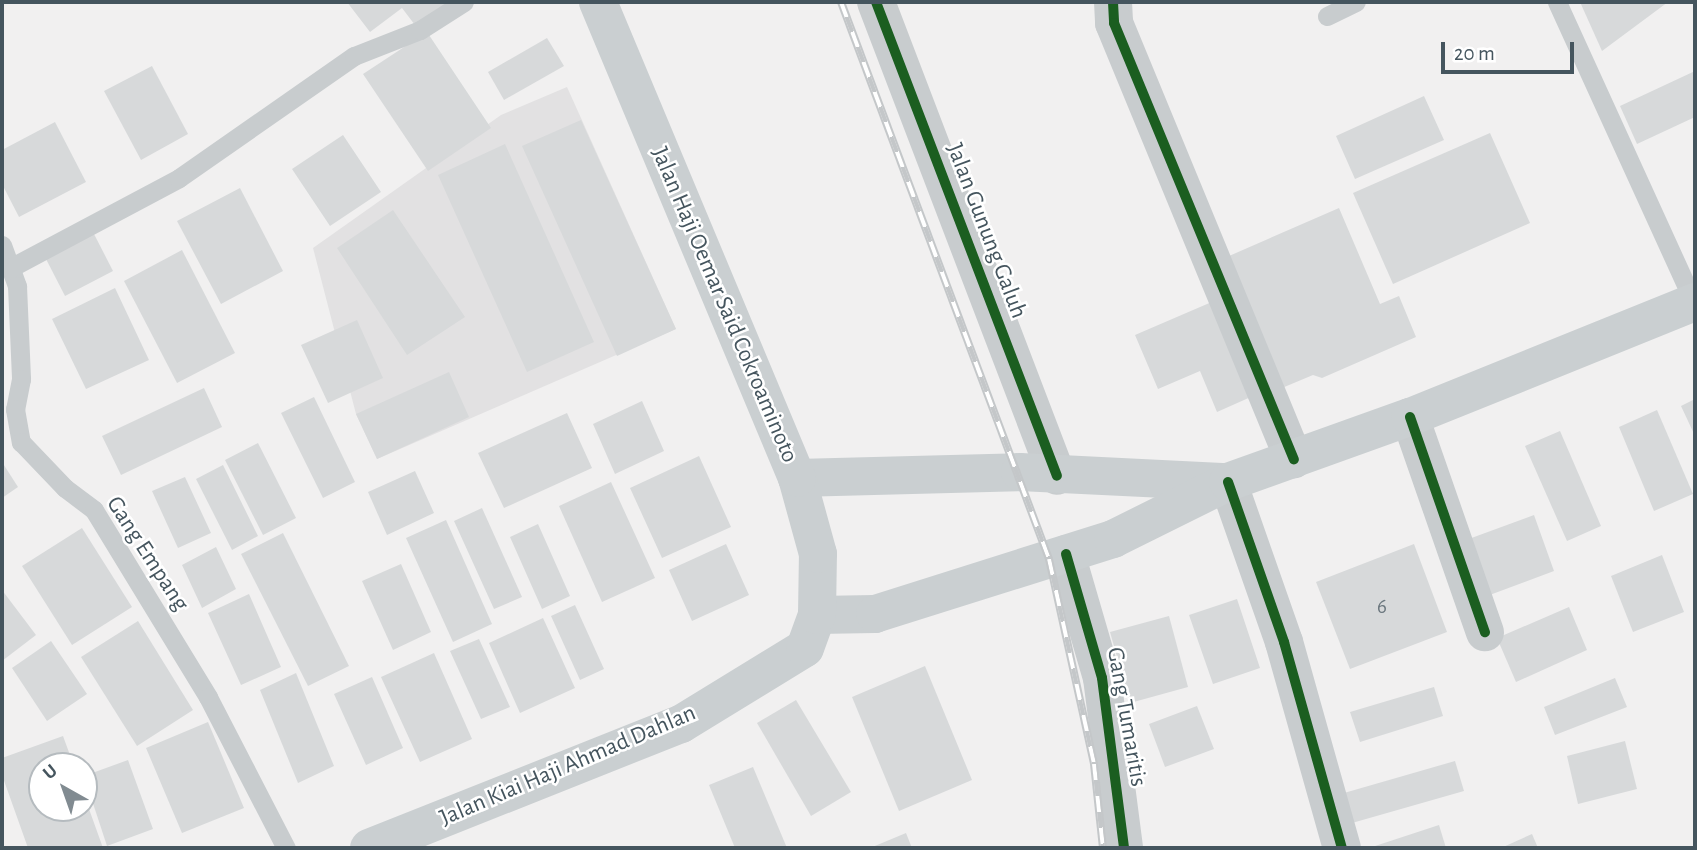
<!DOCTYPE html>
<style>
body{margin:0}
#map{position:relative;width:1697px;height:850px;overflow:hidden;background:#f1f0f0;font-family:"Alegreya Sans",sans-serif}
div>[style]{position:absolute}
.education>*{inset:0;background:#e2e1e2}
.building>*{inset:0;background:#d7d9da}
.lane>*{height:19px;margin:-9.5px;padding:0 9.5px;transform-origin:9.5px;border-radius:9.5px;background:#c8ccce}
.street>*{height:38px;margin:-19px;padding:0 19px;transform-origin:19px;border-radius:19px;background:#c8ccce}
.secondary>*{height:38px;margin:-19px;padding:0 19px;transform-origin:19px;border-radius:19px;background:#cacfd1}
.rail>*{height:8px;margin-top:-4px;transform-origin:0;background:repeating-linear-gradient(90deg,#fff 0 16px,#c4c7c9 0 32px);box-sizing:border-box;border-block:2px solid #c4c7c9}
.cycleway>*{height:10px;margin:-5px;padding:0 5px;transform-origin:5px;border-radius:5px;background:#1b5e20}
span{translate:-50% -50%;white-space:nowrap;text-align:center;line-height:1.15;-webkit-text-stroke:5px #fff;paint-order:stroke}
.number-label{font-size:21px;color:#6b777e}
.number-label span{-webkit-text-stroke-width:0}
.street-label{font-size:24px;color:#45555e}
.frame{position:absolute;inset:0;border:4px solid #45555e;pointer-events:none}
.north{position:absolute;left:28px;top:752px;width:70px;height:70px;box-sizing:border-box;background:#fff;border:2px solid #b5bbbf;border-radius:50%;rotate:320deg;font-size:19px;font-weight:700;line-height:28px;text-align:center;color:#45555e}
.north::after{content:'';display:block;margin:auto;width:24px;height:32px;background:#818b91;clip-path:polygon(50% 0,100% 100%,50% 72%,0 100%)}
.scale{position:absolute;left:1441px;top:42px;width:133px;height:32px;box-sizing:border-box;border:4px solid #45555e;border-top:0;padding-left:9px;font-size:21px;line-height:24px;white-space:nowrap;color:#45555e;-webkit-text-stroke:5px #fff;paint-order:stroke}
</style>
<div id="map">
<div class="education">
<div style="clip-path:polygon(567px 87px,676px 329px,377px 459px,356px 414px,313px 248px,501px 115px)"></div>
</div>
<div class="building">
<div style="clip-path:polygon(347px 2px,454px 2px,418px 29px,402px 8px,370px 32px)"></div>
<div style="clip-path:polygon(1580px 2px,1668px 2px,1602px 51px)"></div>
<div style="clip-path:polygon(427px 32px,491px 128px,428px 171px,363px 74px)"></div>
<div style="clip-path:polygon(547px 38px,564px 66px,504px 100px,488px 72px)"></div>
<div style="clip-path:polygon(152px 66px,188px 134px,141px 160px,104px 91px)"></div>
<div style="clip-path:polygon(1695px 71px,1695px 117px,1637px 144px,1620px 106px)"></div>
<div style="clip-path:polygon(1424px 96px,1444px 140px,1355px 179px,1336px 136px)"></div>
<div style="clip-path:polygon(581px 120px,676px 329px,617px 356px,522px 146px)"></div>
<div style="clip-path:polygon(55px 122px,86px 182px,19px 217px,2px 184px,2px 150px)"></div>
<div style="clip-path:polygon(1490px 133px,1530px 223px,1393px 284px,1353px 193px)"></div>
<div style="clip-path:polygon(343px 135px,381px 192px,330px 226px,292px 169px)"></div>
<div style="clip-path:polygon(505px 144px,594px 342px,527px 372px,438px 175px)"></div>
<div style="clip-path:polygon(240px 188px,283px 271px,221px 304px,177px 221px)"></div>
<div style="clip-path:polygon(1339px 208px,1380px 304px,1399px 296px,1416px 337px,1322px 378px,1313px 375px,1270px 393px,1213px 263px)"></div>
<div style="clip-path:polygon(393px 210px,465px 317px,407px 355px,337px 248px)"></div>
<div style="clip-path:polygon(94px 234px,113px 271px,65px 296px,46px 259px)"></div>
<div style="clip-path:polygon(182px 250px,235px 353px,177px 383px,124px 281px)"></div>
<div style="clip-path:polygon(115px 288px,149px 360px,86px 389px,52px 319px)"></div>
<div style="clip-path:polygon(1221px 298px,1262px 392px,1217px 412px,1200px 371px,1158px 389px,1135px 335px)"></div>
<div style="clip-path:polygon(357px 320px,383px 378px,328px 403px,301px 345px)"></div>
<div style="clip-path:polygon(449px 372px,469px 417px,377px 459px,356px 414px)"></div>
<div style="clip-path:polygon(204px 388px,222px 427px,121px 475px,102px 436px)"></div>
<div style="clip-path:polygon(314px 397px,355px 482px,323px 498px,281px 413px)"></div>
<div style="clip-path:polygon(1695px 399px,1695px 436px,1681px 406px)"></div>
<div style="clip-path:polygon(642px 401px,664px 451px,615px 474px,593px 424px)"></div>
<div style="clip-path:polygon(1657px 410px,1693px 494px,1654px 511px,1619px 427px)"></div>
<div style="clip-path:polygon(567px 413px,592px 468px,504px 508px,478px 453px)"></div>
<div style="clip-path:polygon(1560px 431px,1601px 526px,1567px 541px,1525px 446px)"></div>
<div style="clip-path:polygon(258px 443px,296px 518px,263px 535px,225px 460px)"></div>
<div style="clip-path:polygon(699px 456px,731px 527px,662px 558px,630px 488px)"></div>
<div style="clip-path:polygon(2px 462px,18px 487px,2px 498px)"></div>
<div style="clip-path:polygon(223px 465px,258px 536px,232px 550px,196px 479px)"></div>
<div style="clip-path:polygon(415px 471px,434px 513px,387px 535px,368px 492px)"></div>
<div style="clip-path:polygon(185px 477px,211px 533px,178px 548px,152px 491px)"></div>
<div style="clip-path:polygon(611px 482px,655px 578px,602px 602px,559px 506px)"></div>
<div style="clip-path:polygon(482px 508px,522px 597px,494px 609px,454px 521px)"></div>
<div style="clip-path:polygon(1534px 515px,1554px 571px,1487px 596px,1466px 540px)"></div>
<div style="clip-path:polygon(446px 520px,492px 624px,453px 642px,406px 538px)"></div>
<div style="clip-path:polygon(538px 524px,570px 596px,542px 609px,510px 537px)"></div>
<div style="clip-path:polygon(82px 528px,132px 607px,72px 645px,22px 566px)"></div>
<div style="clip-path:polygon(283px 533px,349px 666px,308px 686px,241px 554px)"></div>
<div style="clip-path:polygon(726px 544px,749px 595px,692px 621px,669px 570px)"></div>
<div style="clip-path:polygon(1414px 544px,1447px 632px,1350px 669px,1316px 582px)"></div>
<div style="clip-path:polygon(216px 547px,236px 589px,202px 608px,182px 565px)"></div>
<div style="clip-path:polygon(1662px 555px,1684px 612px,1633px 632px,1611px 576px)"></div>
<div style="clip-path:polygon(401px 564px,431px 632px,393px 650px,362px 581px)"></div>
<div style="clip-path:polygon(2px 590px,36px 635px,2px 661px)"></div>
<div style="clip-path:polygon(249px 594px,281px 667px,241px 685px,208px 613px)"></div>
<div style="clip-path:polygon(1237px 599px,1260px 668px,1213px 684px,1189px 615px)"></div>
<div style="clip-path:polygon(575px 605px,604px 669px,580px 680px,551px 616px)"></div>
<div style="clip-path:polygon(1569px 607px,1587px 650px,1516px 682px,1497px 638px)"></div>
<div style="clip-path:polygon(1169px 616px,1188px 687px,1130px 703px,1110px 632px)"></div>
<div style="clip-path:polygon(543px 618px,575px 688px,520px 713px,489px 643px)"></div>
<div style="clip-path:polygon(138px 621px,193px 710px,137px 746px,81px 657px)"></div>
<div style="clip-path:polygon(479px 639px,510px 707px,481px 719px,450px 651px)"></div>
<div style="clip-path:polygon(51px 641px,87px 694px,47px 721px,12px 668px)"></div>
<div style="clip-path:polygon(434px 653px,472px 739px,420px 762px,381px 677px)"></div>
<div style="clip-path:polygon(925px 666px,972px 780px,899px 811px,852px 697px)"></div>
<div style="clip-path:polygon(296px 673px,334px 766px,298px 783px,260px 690px)"></div>
<div style="clip-path:polygon(372px 677px,403px 748px,366px 765px,334px 694px)"></div>
<div style="clip-path:polygon(1615px 678px,1627px 707px,1555px 735px,1544px 707px)"></div>
<div style="clip-path:polygon(1434px 687px,1443px 716px,1360px 742px,1350px 712px)"></div>
<div style="clip-path:polygon(796px 700px,851px 792px,811px 816px,757px 723px)"></div>
<div style="clip-path:polygon(1197px 706px,1214px 749px,1165px 767px,1149px 724px)"></div>
<div style="clip-path:polygon(208px 722px,244px 808px,182px 833px,146px 748px)"></div>
<div style="clip-path:polygon(63px 736px,74px 766px,42px 766px,42px 808px,84px 808px,84px 795px,103px 848px,28px 848px,2px 775px,2px 758px)"></div>
<div style="clip-path:polygon(1625px 741px,1637px 789px,1578px 804px,1567px 756px)"></div>
<div style="clip-path:polygon(128px 760px,153px 829px,107px 846px,84px 776px)"></div>
<div style="clip-path:polygon(1455px 761px,1464px 791px,1352px 823px,1344px 793px)"></div>
<div style="clip-path:polygon(753px 767px,787px 848px,735px 848px,709px 785px)"></div>
<div style="clip-path:polygon(1439px 825px,1446px 848px,1369px 848px)"></div>
<div style="clip-path:polygon(906px 833px,912px 848px,870px 848px)"></div>
<div style="clip-path:polygon(1532px 834px,1538px 848px,1501px 848px)"></div>
</div>
<div class="lane">
<div style="left:1557px;top:2px;width:330px;rotate:65.5deg"></div>
<div style="left:1327px;top:16px;width:32px;rotate:-26deg"></div>
<div style="left:2px;top:245px;width:44px;rotate:69.9deg"></div>
<div style="left:17px;top:286px;width:93px;rotate:87.5deg"></div>
<div style="left:21px;top:379px;width:31px;rotate:101deg"></div>
<div style="left:15px;top:409px;width:34px;rotate:80deg"></div>
<div style="left:21px;top:442px;width:64px;rotate:46.3deg"></div>
<div style="left:65px;top:488px;width:36px;rotate:37deg"></div>
<div style="left:94px;top:510px;width:219px;rotate:58.6deg"></div>
<div style="left:208px;top:697px;width:170px;rotate:62.7deg"></div>
<div style="left:10px;top:268px;width:191px;rotate:-28deg"></div>
<div style="left:179px;top:178px;width:213px;rotate:-34.9deg"></div>
<div style="left:354px;top:56px;width:71px;rotate:-21.5deg"></div>
<div style="left:420px;top:30px;width:52px;rotate:-32.5deg"></div>
</div>
<div class="street">
<div style="left:876px;top:2px;width:507px;rotate:69.1deg"></div>
<div style="left:1113px;top:2px;width:21px;rotate:87deg"></div>
<div style="left:1114px;top:23px;width:472px;rotate:67.6deg"></div>
<div style="left:1410px;top:417px;width:228px;rotate:70.8deg"></div>
<div style="left:1228px;top:482px;width:170px;rotate:70.7deg"></div>
<div style="left:1284px;top:642px;width:214px;rotate:74.3deg"></div>
<div style="left:1066px;top:554px;width:129px;rotate:73.8deg"></div>
<div style="left:1102px;top:678px;width:171px;rotate:82.6deg"></div>
</div>
<div class="secondary">
<div style="left:797px;top:478px;width:223px;rotate:-1.5deg"></div>
<div style="left:1020px;top:472px;width:202px;rotate:2.8deg"></div>
<div style="left:817px;top:615px;width:58px;rotate:-1deg"></div>
<div style="left:875px;top:614px;width:250px;rotate:-17.5deg"></div>
<div style="left:1113px;top:539px;width:128px;rotate:-26.4deg"></div>
<div style="left:1228px;top:482px;width:193px;rotate:-19.7deg"></div>
<div style="left:1410px;top:417px;width:307px;rotate:-22deg"></div>
<div style="left:369px;top:848px;width:336px;rotate:-21.7deg"></div>
<div style="left:681px;top:724px;width:145px;rotate:-31.5deg"></div>
<div style="left:805px;top:648px;width:35px;rotate:-70deg"></div>
<div style="left:817px;top:615px;width:61px;rotate:-89.1deg"></div>
<div style="left:818px;top:554px;width:79px;rotate:-105.4deg"></div>
<div style="left:797px;top:478px;width:516px;rotate:-112.69deg"></div>
</div>
<div class="rail">
<div style="left:841px;top:2px;width:595px;rotate:69.52deg"></div>
<div style="left:1049px;top:559px;width:210px;rotate:77.6deg"></div>
<div style="left:1094px;top:764px;width:84px;rotate:83.9deg"></div>
</div>
<div class="cycleway">
<div style="left:876px;top:2px;width:507px;rotate:69.1deg"></div>
<div style="left:1113px;top:2px;width:21px;rotate:87deg"></div>
<div style="left:1114px;top:23px;width:472px;rotate:67.6deg"></div>
<div style="left:1410px;top:417px;width:228px;rotate:70.8deg"></div>
<div style="left:1228px;top:482px;width:170px;rotate:70.7deg"></div>
<div style="left:1284px;top:642px;width:214px;rotate:74.3deg"></div>
<div style="left:1066px;top:554px;width:129px;rotate:73.8deg"></div>
<div style="left:1102px;top:678px;width:171px;rotate:82.6deg"></div>
</div>
<div class="number-label">
<span style="left:1382px;top:607px">6</span>
</div>
<div class="street-label">
<span style="left:986px;top:231px;rotate:69deg">Jalan Gunung Galuh</span>
<span style="left:724px;top:305px;rotate:67deg">Jalan Haji Oemar Said Cokroaminoto</span>
<span style="left:147px;top:554px;rotate:57deg">Gang Empang</span>
<span style="left:1126px;top:717px;rotate:80deg">Gang Tumaritis</span>
<span style="left:568px;top:766px;rotate:-23deg">Jalan Kiai Haji Ahmad Dahlan</span>
</div>
<div class="frame"></div>
<div class="north">U</div>
<div class="scale">20 m</div>
</div>
